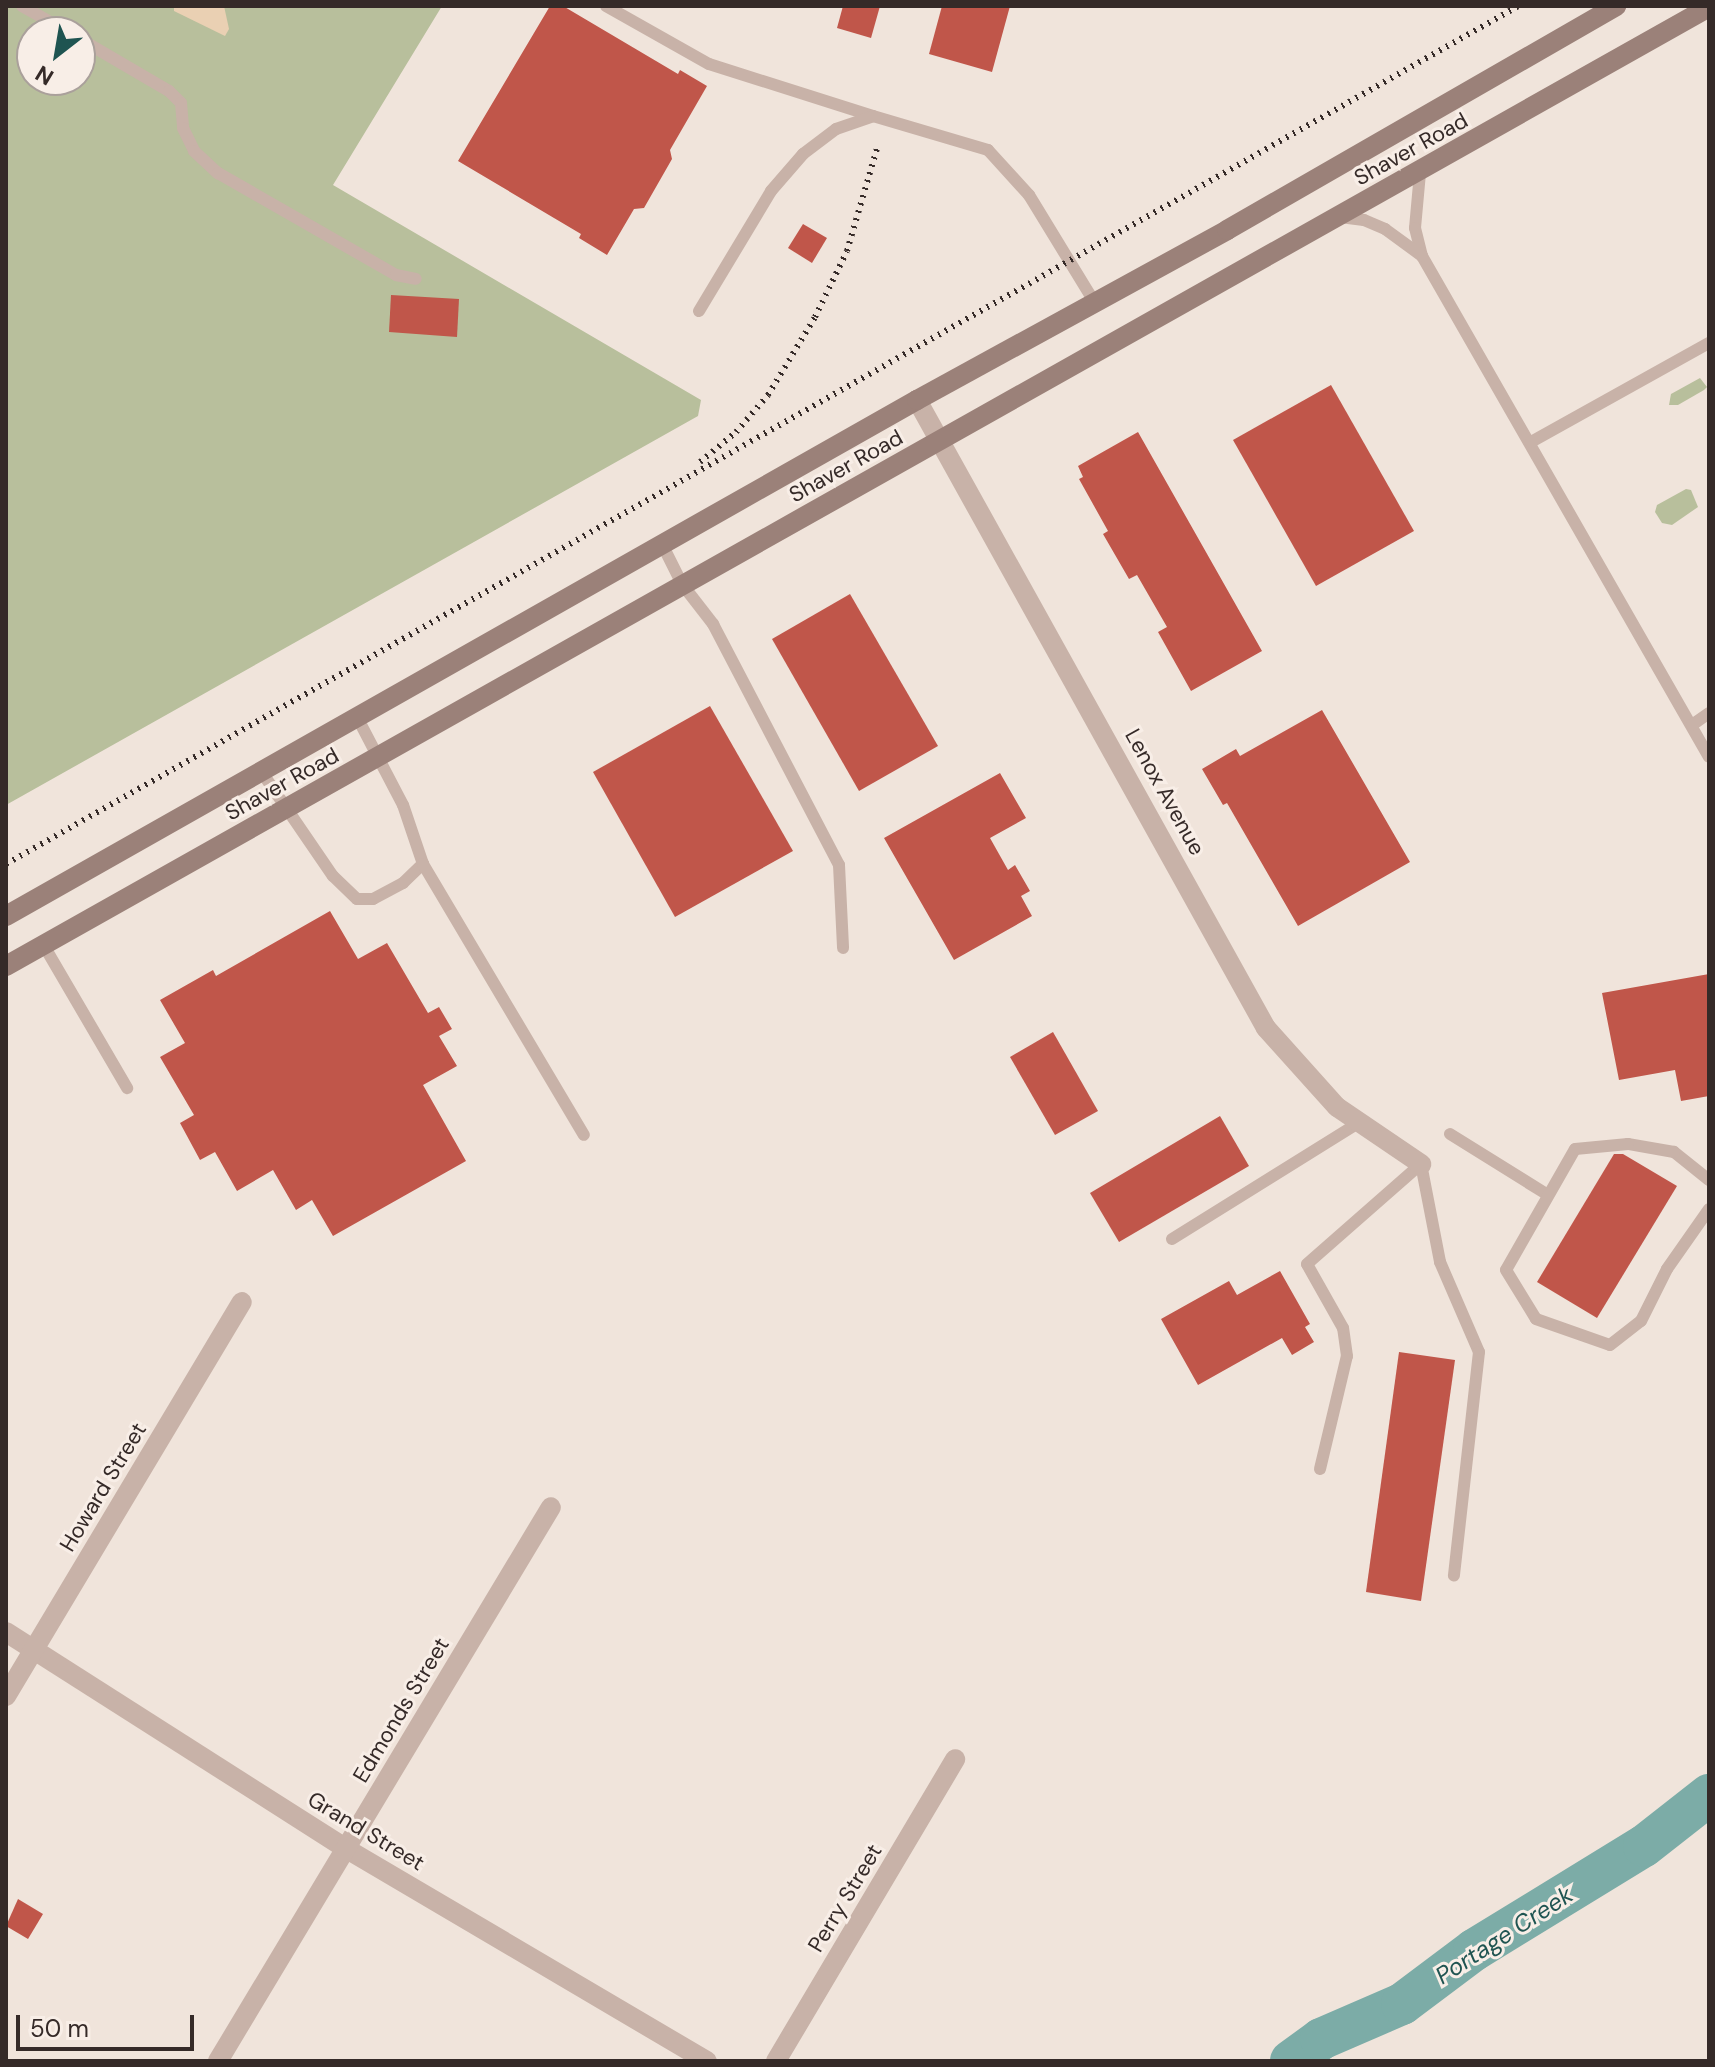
<!DOCTYPE html>
<style>
body{margin:0}
#map{position:relative;width:1715px;height:2067px;overflow:hidden;background:#f0e4db;font-family:"DM Sans",sans-serif}
div>[style]{position:absolute}
.green>*{inset:0;background:#b8bf9c}
.sand>*{inset:0;background:#ead0b3}
.river>*{height:42px;margin:-21px;padding:0 21px;transform-origin:21px;border-radius:21px;background:#7caca7}
.building>*{inset:0;background:#c0564a}
.service>*{height:12px;margin:-6px;padding:0 6px;transform-origin:6px;border-radius:6px;background:#c8b2a8}
.minor>*{height:20px;margin:-10px;padding:0 10px;transform-origin:10px;border-radius:10px;background:#c8b2a8}
.secondary>*{height:20px;margin:-10px;padding:0 10px;transform-origin:10px;border-radius:10px;background:#9b8179}
.rail>*{height:6px;margin-top:-3px;transform-origin:0;background:repeating-linear-gradient(90deg,#352a28 0 2px,transparent 0 8px)}
span{translate:-50% -50%;white-space:nowrap;text-align:center;line-height:1.15;-webkit-text-stroke:6px #f8eee7;paint-order:stroke}
.street-label{font-size:22px;color:#352a28}
.water-label{font-size:24px;color:#1f5451;font-style:italic}
.frame{position:absolute;inset:0;border:8px solid #352a28;pointer-events:none}
.north{position:absolute;left:16px;top:16px;width:80px;height:80px;box-sizing:border-box;background:#f8eee7;border:2px solid #aaa09b;border-radius:50%;rotate:211deg;font-size:22px;font-weight:700;line-height:32px;text-align:center;color:#352a28}
.north::after{content:'';display:block;margin:auto;width:28px;height:36px;background:#1f5451;clip-path:polygon(50% 0,100% 100%,50% 72%,0 100%)}
.scale{position:absolute;left:16px;top:2015px;width:178px;height:36px;box-sizing:border-box;border:4px solid #352a28;border-top:0;padding-left:10px;font-size:24px;line-height:28px;white-space:nowrap;color:#352a28;-webkit-text-stroke:6px #f8eee7;paint-order:stroke}
</style>
<div id="map">
<div class="green">
<div style="clip-path:polygon(evenodd,6px 6px,442px 6px,333px 185px,701px 400px,698px 416px,6px 805px,6px 6px,32px 32px,80px 32px,80px 80px,32px 80px,32px 32px)"></div>
<div style="clip-path:polygon(1700px 378px,1707px 387px,1704px 390px,1678px 405px,1669px 405px,1671px 394px)"></div>
<div style="clip-path:polygon(1686px 489px,1691px 490px,1698px 507px,1672px 525px,1662px 523px,1655px 512px,1657px 505px)"></div>
</div>
<div class="sand">
<div style="clip-path:polygon(174px 6px,224px 6px,229px 29px,225px 36px,174px 11px)"></div>
</div>
<div class="river">
<div style="left:1291px;top:2061px;width:37px;rotate:-36deg"></div>
<div style="left:1321px;top:2039px;width:88px;rotate:-23.4deg"></div>
<div style="left:1402px;top:2004px;width:90px;rotate:-36.9deg"></div>
<div style="left:1474px;top:1950px;width:199px;rotate:-31.5deg"></div>
<div style="left:1644px;top:1846px;width:83px;rotate:-38.1deg"></div>
</div>
<div class="building">
<div style="clip-path:polygon(550px 6px,563px 6px,678px 74px,680px 70px,707px 86px,670px 150px,672px 159px,644px 208px,634px 209px,607px 255px,579px 238px,581px 234px,458px 161px)"></div>
<div style="clip-path:polygon(843px 6px,880px 6px,871px 38px,837px 28px)"></div>
<div style="clip-path:polygon(942px 6px,1010px 6px,992px 72px,929px 54px)"></div>
<div style="clip-path:polygon(803px 224px,827px 238px,812px 263px,788px 248px)"></div>
<div style="clip-path:polygon(391px 295px,459px 299px,457px 337px,389px 332px)"></div>
<div style="clip-path:polygon(1331px 385px,1414px 531px,1316px 586px,1233px 440px)"></div>
<div style="clip-path:polygon(1138px 432px,1262px 651px,1191px 691px,1158px 632px,1167px 627px,1137px 575px,1129px 579px,1103px 534px,1108px 531px,1079px 479px,1083px 477px,1078px 466px)"></div>
<div style="clip-path:polygon(850px 594px,938px 746px,859px 791px,772px 639px)"></div>
<div style="clip-path:polygon(710px 706px,793px 851px,675px 917px,593px 772px)"></div>
<div style="clip-path:polygon(1322px 710px,1410px 862px,1298px 926px,1227px 803px,1223px 805px,1202px 769px,1236px 749px,1240px 756px)"></div>
<div style="clip-path:polygon(1000px 773px,1026px 818px,990px 838px,1008px 870px,1015px 865px,1030px 891px,1021px 896px,1032px 916px,954px 960px,884px 838px)"></div>
<div style="clip-path:polygon(330px 911px,358px 959px,387px 943px,428px 1013px,439px 1007px,452px 1029px,439px 1036px,457px 1066px,423px 1085px,466px 1161px,333px 1236px,312px 1200px,296px 1210px,273px 1170px,237px 1191px,215px 1152px,200px 1160px,180px 1123px,194px 1115px,160px 1057px,185px 1043px,160px 1000px,213px 970px,216px 976px)"></div>
<div style="clip-path:polygon(1709px 974px,1709px 1096px,1681px 1101px,1675px 1070px,1619px 1080px,1602px 993px)"></div>
<div style="clip-path:polygon(1053px 1032px,1098px 1111px,1055px 1135px,1010px 1057px)"></div>
<div style="clip-path:polygon(1220px 1116px,1249px 1166px,1119px 1242px,1090px 1193px)"></div>
<div style="clip-path:polygon(1614px 1154px,1623px 1154px,1677px 1186px,1597px 1318px,1537px 1282px)"></div>
<div style="clip-path:polygon(1280px 1271px,1310px 1324px,1305px 1327px,1314px 1342px,1292px 1355px,1282px 1338px,1198px 1385px,1161px 1319px,1229px 1281px,1237px 1295px)"></div>
<div style="clip-path:polygon(1399px 1352px,1455px 1360px,1421px 1601px,1366px 1592px)"></div>
<div style="clip-path:polygon(18px 1899px,43px 1914px,28px 1939px,6px 1926px)"></div>
</div>
<div class="service">
<div style="left:22px;top:6px;width:53px;rotate:29.5deg"></div>
<div style="left:606px;top:6px;width:118px;rotate:29.4deg"></div>
<div style="left:709px;top:64px;width:172px;rotate:17.6deg"></div>
<div style="left:80px;top:39px;width:103px;rotate:30.3deg"></div>
<div style="left:169px;top:91px;width:17px;rotate:45deg"></div>
<div style="left:181px;top:103px;width:25px;rotate:85deg"></div>
<div style="left:183px;top:128px;width:25px;rotate:64deg"></div>
<div style="left:194px;top:151px;width:33px;rotate:43deg"></div>
<div style="left:218px;top:173px;width:205px;rotate:29.8deg"></div>
<div style="left:396px;top:275px;width:20px;rotate:11deg"></div>
<div style="left:1420px;top:173px;width:55px;rotate:95.2deg"></div>
<div style="left:1415px;top:228px;width:29px;rotate:76deg"></div>
<div style="left:1422px;top:256px;width:577px;rotate:60.19deg"></div>
<div style="left:1340px;top:217px;width:24px;rotate:7deg"></div>
<div style="left:1364px;top:220px;width:23px;rotate:23deg"></div>
<div style="left:1385px;top:229px;width:46px;rotate:36.1deg"></div>
<div style="left:699px;top:311px;width:140px;rotate:-59deg"></div>
<div style="left:771px;top:191px;width:49px;rotate:-49.1deg"></div>
<div style="left:803px;top:154px;width:41px;rotate:-37.1deg"></div>
<div style="left:836px;top:129px;width:39px;rotate:-19deg"></div>
<div style="left:873px;top:116px;width:120px;rotate:16.5deg"></div>
<div style="left:988px;top:150px;width:61px;rotate:47.7deg"></div>
<div style="left:1029px;top:195px;width:127px;rotate:58.6deg"></div>
<div style="left:1531px;top:442px;width:204px;rotate:-29.1deg"></div>
<div style="left:662px;top:544px;width:45px;rotate:63.4deg"></div>
<div style="left:682px;top:584px;width:51px;rotate:52.2deg"></div>
<div style="left:713px;top:624px;width:272px;rotate:62.4deg"></div>
<div style="left:839px;top:865px;width:83px;rotate:87.2deg"></div>
<div style="left:1692px;top:725px;width:21px;rotate:-35deg"></div>
<div style="left:261px;top:771px;width:127px;rotate:55.6deg"></div>
<div style="left:333px;top:876px;width:33px;rotate:44deg"></div>
<div style="left:357px;top:899px;width:16px"></div>
<div style="left:373px;top:899px;width:34px;rotate:-28deg"></div>
<div style="left:403px;top:883px;width:28px;rotate:-44deg"></div>
<div style="left:423px;top:864px;width:62px;rotate:-108.7deg"></div>
<div style="left:403px;top:805px;width:99px;rotate:-117.6deg"></div>
<div style="left:423px;top:864px;width:315px;rotate:59.3deg"></div>
<div style="left:43px;top:944px;width:167px;rotate:59.7deg"></div>
<div style="left:1450px;top:1134px;width:115px;rotate:31.9deg"></div>
<div style="left:1421px;top:1164px;width:100px;rotate:79deg"></div>
<div style="left:1440px;top:1262px;width:98px;rotate:66.6deg"></div>
<div style="left:1479px;top:1352px;width:225px;rotate:96.4deg"></div>
<div style="left:1709px;top:1180px;width:45px;rotate:-141.3deg"></div>
<div style="left:1674px;top:1152px;width:47px;rotate:-170.1deg"></div>
<div style="left:1628px;top:1144px;width:53px;rotate:174.6deg"></div>
<div style="left:1575px;top:1149px;width:139px;rotate:119.7deg"></div>
<div style="left:1506px;top:1270px;width:57px;rotate:58.5deg"></div>
<div style="left:1536px;top:1319px;width:78px;rotate:19.4deg"></div>
<div style="left:1610px;top:1345px;width:39px;rotate:-38deg"></div>
<div style="left:1641px;top:1321px;width:58px;rotate:-63.4deg"></div>
<div style="left:1667px;top:1269px;width:73px;rotate:-55deg"></div>
<div style="left:1172px;top:1239px;width:219px;rotate:-31.9deg"></div>
<div style="left:1320px;top:1469px;width:116px;rotate:-76.6deg"></div>
<div style="left:1347px;top:1356px;width:28px;rotate:-98deg"></div>
<div style="left:1343px;top:1328px;width:73px;rotate:-119.4deg"></div>
<div style="left:1307px;top:1264px;width:152px;rotate:-41.3deg"></div>
</div>
<div class="minor">
<div style="left:917px;top:400px;width:718px;rotate:60.94deg"></div>
<div style="left:1266px;top:1028px;width:106px;rotate:48.1deg"></div>
<div style="left:1337px;top:1107px;width:102px;rotate:34.2deg"></div>
<div style="left:6px;top:1632px;width:402px;rotate:32.5deg"></div>
<div style="left:345px;top:1848px;width:420px;rotate:30.5deg"></div>
<div style="left:6px;top:1696px;width:459px;rotate:-59.1deg"></div>
<div style="left:218px;top:2061px;width:646px;rotate:-58.99deg"></div>
<div style="left:776px;top:2061px;width:351px;rotate:-59.3deg"></div>
</div>
<div class="secondary">
<div style="left:6px;top:916px;width:1047px;rotate:-29.53deg"></div>
<div style="left:917px;top:400px;width:354px;rotate:-28.7deg"></div>
<div style="left:1227px;top:230px;width:449px;rotate:-29.9deg"></div>
<div style="left:6px;top:966px;width:1954px;rotate:-29.38deg"></div>
</div>
<div class="rail">
<div style="left:700px;top:462px;width:47px;rotate:-39.8deg"></div>
<div style="left:736px;top:432px;width:49px;rotate:-49.1deg"></div>
<div style="left:768px;top:395px;width:91px;rotate:-58.9deg"></div>
<div style="left:815px;top:317px;width:73px;rotate:-64.1deg"></div>
<div style="left:847px;top:251px;width:110px;rotate:-73.7deg"></div>
<div style="left:6px;top:864px;width:1738px;rotate:-29.57deg"></div>
</div>
<div class="street-label">
<span style="left:1411px;top:149px;rotate:-29deg">Shaver Road</span>
<span style="left:846px;top:466px;rotate:-29deg">Shaver Road</span>
<span style="left:282px;top:784px;rotate:-29deg">Shaver Road</span>
<span style="left:1165px;top:792px;rotate:61deg">Lenox Avenue</span>
<span style="left:103px;top:1487px;rotate:-59deg">Howard Street</span>
<span style="left:401px;top:1710px;rotate:-59deg">Edmonds Street</span>
<span style="left:366px;top:1831px;rotate:31deg">Grand Street</span>
<span style="left:845px;top:1898px;rotate:-59deg">Perry Street</span>
</div>
<div class="water-label">
<span style="left:1504px;top:1935px;rotate:-33deg">Portage Creek</span>
</div>
<div class="frame"></div>
<div class="north">N</div>
<div class="scale">50 m</div>
</div>
